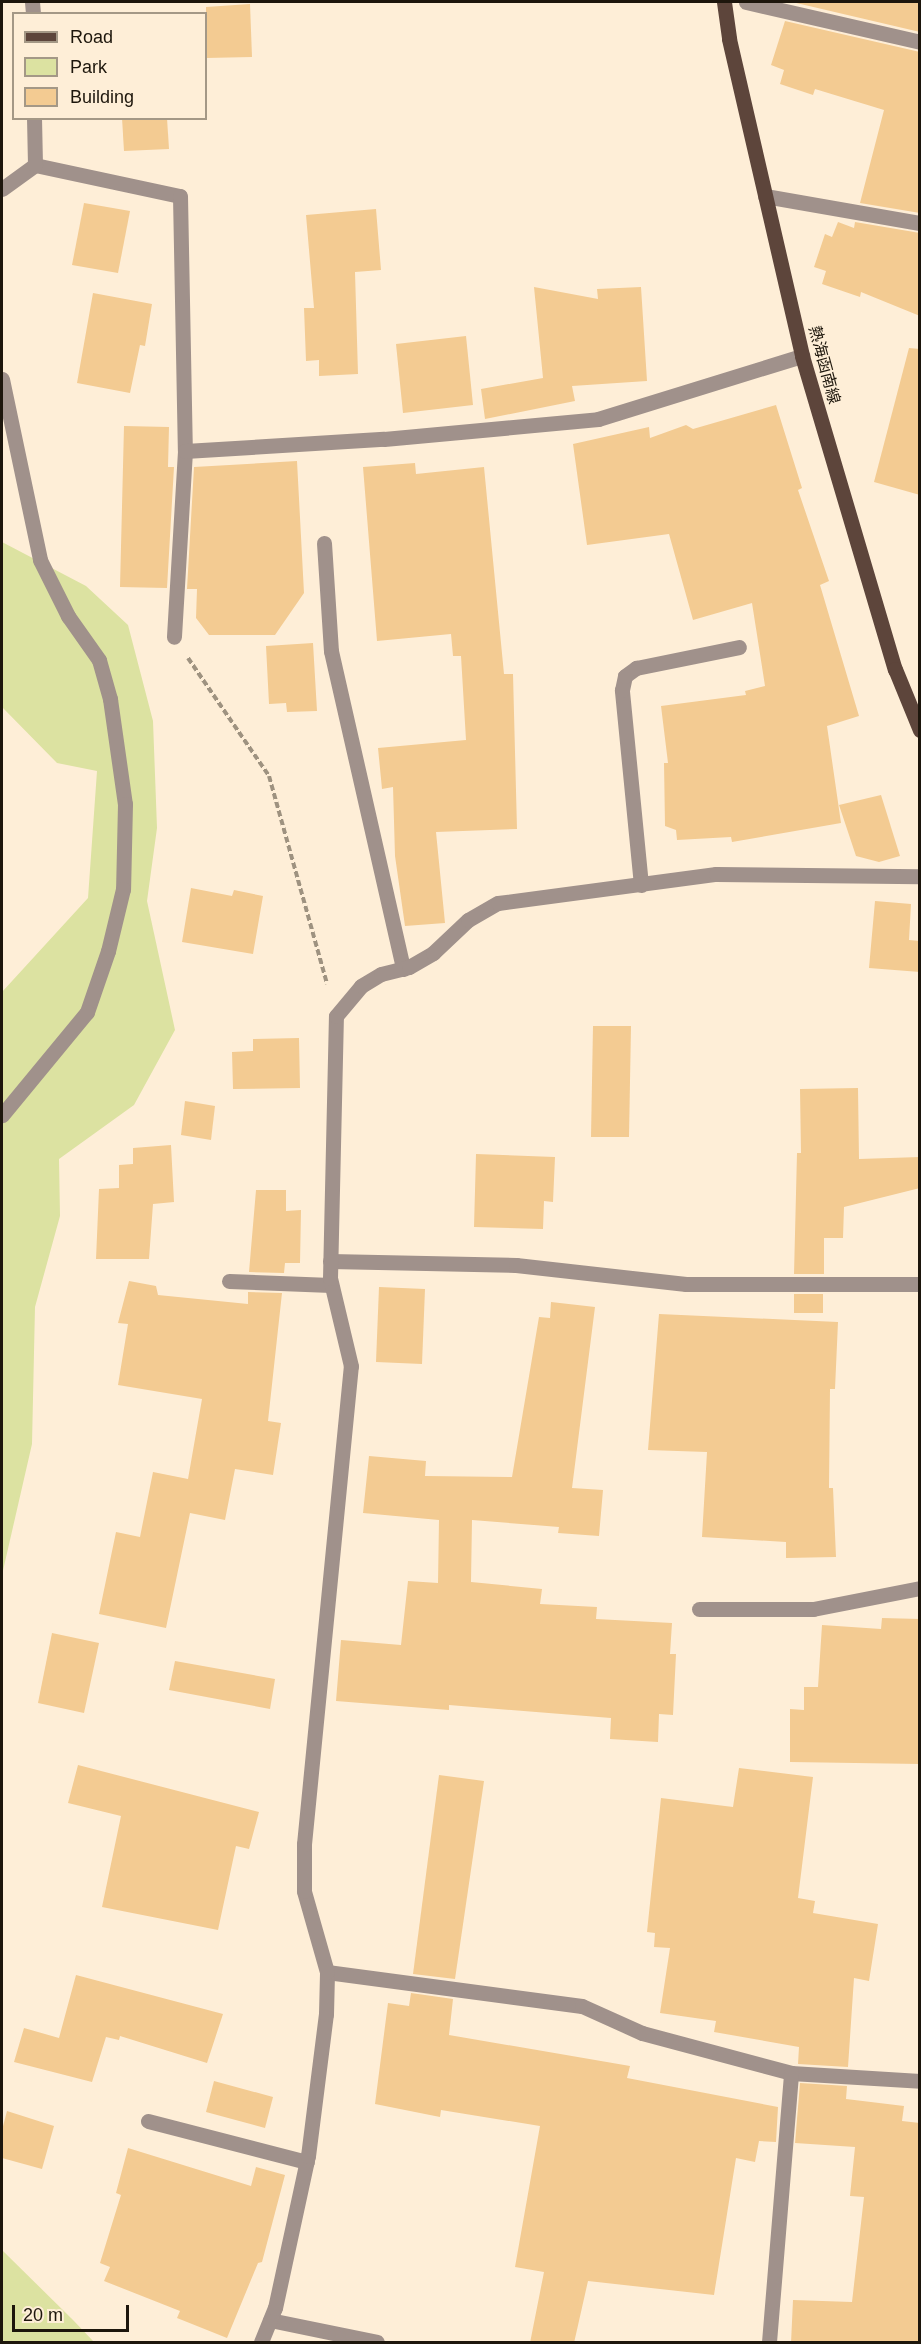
<!DOCTYPE html>
<meta charset="utf-8">
<style>
body{margin:0}
#map{position:relative;width:921px;height:2344px;overflow:hidden;background:#feeed7;font-family:Helvetica,"Noto Sans JP",sans-serif}
div>[style]{position:absolute}
.green>*{inset:0;background:#dce2a1}
.building>*{inset:0;background:#f3cb92}
.path>*{height:4px;margin-top:-2px;transform-origin:0;background:repeating-linear-gradient(90deg,#9e9280 0 6px,transparent 0 9px)}
.lane>*{height:15px;margin:-7.5px;padding:0 7.5px;transform-origin:7.5px;border-radius:7.5px;background:#a0918b}
.street>*{height:15px;margin:-7.5px;padding:0 7.5px;transform-origin:7.5px;border-radius:7.5px;background:#a0918b}
.primary>*{height:15px;margin:-7.5px;padding:0 7.5px;transform-origin:7.5px;border-radius:7.5px;background:#5d453b}
span{translate:-50% -50%;white-space:nowrap;text-align:center;line-height:1.15;-webkit-text-stroke:5px #feeed7;paint-order:stroke}
.street-label{font-size:16px;color:#1d160c}
.frame{position:absolute;inset:0;border:3px solid #1d160c;pointer-events:none}
.legend{position:absolute;left:12px;top:12px;width:195px;height:108px;box-sizing:border-box;background:#feeed7;border:2px solid #a49886;margin:0;padding:8px 10px;list-style:none;font-size:18px;color:#1d160c}
.legend li{display:flex;align-items:center;gap:12px;height:30px}
.legend b{width:30px;border:2px solid #a49886}
.scale{position:absolute;left:12px;top:2305px;width:117px;height:27px;box-sizing:border-box;border:3px solid #1d160c;border-top:0;padding-left:8px;font-size:18px;line-height:21px;white-space:nowrap;color:#1d160c;-webkit-text-stroke:4px #feeed7;paint-order:stroke}
</style>
<div id="map">
<div class="green">
<div style="clip-path:polygon(2px 542px,86px 586px,128px 625px,153px 721px,157px 828px,147px 901px,175px 1030px,134px 1105px,59px 1159px,60px 1216px,35px 1307px,32px 1444px,2px 1575px,2px 992px,88px 898px,97px 771px,57px 763px,2px 707px)"></div>
<div style="clip-path:polygon(2px 2250px,73px 2320px,94px 2342px,2px 2342px)"></div>
</div>
<div class="building">
<div style="clip-path:polygon(792px 2px,920px 2px,920px 32px)"></div>
<div style="clip-path:polygon(250px 4px,252px 57px,206px 58px,206px 7px)"></div>
<div style="clip-path:polygon(785px 21px,920px 52px,920px 213px,860px 203px,884px 110px,815px 89px,813px 95px,780px 84px,784px 70px,771px 65px)"></div>
<div style="clip-path:polygon(122px 118px,167px 118px,169px 149px,124px 151px)"></div>
<div style="clip-path:polygon(84px 203px,130px 211px,118px 273px,72px 265px)"></div>
<div style="clip-path:polygon(376px 209px,381px 270px,355px 272px,358px 374px,319px 376px,319px 360px,306px 361px,304px 308px,314px 308px,306px 215px)"></div>
<div style="clip-path:polygon(838px 222px,854px 228px,855px 222px,920px 233px,920px 316px,861px 292px,860px 297px,822px 284px,826px 271px,814px 267px,825px 234px,832px 237px)"></div>
<div style="clip-path:polygon(534px 287px,598px 299px,597px 289px,641px 287px,647px 381px,572px 386px,575px 401px,485px 419px,481px 389px,543px 378px)"></div>
<div style="clip-path:polygon(93px 293px,152px 304px,145px 346px,140px 345px,130px 393px,77px 383px)"></div>
<div style="clip-path:polygon(466px 336px,473px 405px,403px 413px,396px 344px)"></div>
<div style="clip-path:polygon(909px 348px,920px 349px,920px 495px,874px 482px)"></div>
<div style="clip-path:polygon(776px 405px,802px 488px,798px 490px,829px 581px,820px 585px,859px 716px,827px 726px,841px 823px,732px 842px,731px 837px,677px 840px,676px 830px,665px 826px,664px 763px,668px 763px,661px 706px,746px 695px,745px 691px,765px 686px,752px 603px,693px 620px,669px 534px,587px 545px,573px 444px,649px 427px,650px 438px,686px 425px,693px 429px)"></div>
<div style="clip-path:polygon(124px 426px,169px 427px,168px 467px,174px 467px,167px 588px,120px 587px)"></div>
<div style="clip-path:polygon(297px 461px,304px 593px,275px 635px,209px 635px,196px 618px,197px 589px,187px 589px,194px 467px)"></div>
<div style="clip-path:polygon(415px 463px,416px 474px,484px 467px,504px 674px,513px 674px,517px 829px,436px 832px,445px 923px,405px 926px,395px 856px,393px 787px,382px 789px,378px 748px,466px 740px,461px 656px,453px 656px,451px 634px,377px 641px,363px 467px)"></div>
<div style="clip-path:polygon(313px 643px,317px 711px,287px 712px,286px 703px,269px 704px,266px 646px)"></div>
<div style="clip-path:polygon(881px 795px,900px 856px,879px 862px,856px 856px,839px 805px)"></div>
<div style="clip-path:polygon(191px 888px,232px 896px,234px 890px,263px 896px,253px 954px,182px 942px)"></div>
<div style="clip-path:polygon(875px 901px,911px 904px,909px 940px,920px 941px,920px 972px,869px 968px)"></div>
<div style="clip-path:polygon(593px 1026px,631px 1026px,629px 1137px,591px 1137px)"></div>
<div style="clip-path:polygon(299px 1038px,300px 1088px,233px 1089px,232px 1052px,253px 1051px,253px 1039px)"></div>
<div style="clip-path:polygon(858px 1088px,859px 1159px,920px 1157px,920px 1188px,844px 1207px,843px 1238px,824px 1238px,824px 1274px,794px 1274px,797px 1153px,801px 1153px,800px 1089px)"></div>
<div style="clip-path:polygon(185px 1101px,215px 1106px,211px 1140px,181px 1135px)"></div>
<div style="clip-path:polygon(171px 1145px,174px 1202px,153px 1204px,149px 1259px,96px 1259px,99px 1189px,119px 1188px,119px 1165px,133px 1164px,133px 1148px)"></div>
<div style="clip-path:polygon(476px 1154px,555px 1157px,553px 1202px,544px 1201px,543px 1229px,474px 1227px)"></div>
<div style="clip-path:polygon(256px 1190px,286px 1190px,286px 1211px,301px 1210px,300px 1263px,285px 1263px,284px 1273px,249px 1272px)"></div>
<div style="clip-path:polygon(129px 1281px,156px 1286px,158px 1295px,248px 1304px,248px 1292px,282px 1293px,268px 1421px,281px 1423px,273px 1475px,235px 1469px,225px 1520px,190px 1513px,166px 1628px,99px 1614px,116px 1532px,140px 1537px,153px 1472px,188px 1479px,202px 1399px,118px 1385px,128px 1324px,118px 1323px)"></div>
<div style="clip-path:polygon(379px 1287px,425px 1289px,422px 1364px,376px 1362px)"></div>
<div style="clip-path:polygon(794px 1294px,823px 1294px,823px 1313px,794px 1313px)"></div>
<div style="clip-path:polygon(551px 1302px,595px 1307px,572px 1488px,603px 1490px,599px 1536px,558px 1533px,559px 1527px,472px 1520px,471px 1582px,542px 1589px,540px 1604px,597px 1607px,596px 1619px,672px 1623px,670px 1654px,676px 1654px,673px 1715px,659px 1714px,658px 1742px,610px 1739px,611px 1718px,449px 1705px,449px 1710px,336px 1701px,341px 1640px,401px 1645px,408px 1581px,438px 1583px,439px 1520px,363px 1513px,369px 1456px,426px 1461px,425px 1476px,512px 1477px,539px 1317px,550px 1318px)"></div>
<div style="clip-path:polygon(659px 1314px,838px 1322px,835px 1389px,830px 1389px,829px 1488px,833px 1488px,836px 1557px,786px 1558px,786px 1542px,702px 1537px,707px 1452px,648px 1450px)"></div>
<div style="clip-path:polygon(882px 1618px,920px 1619px,920px 1764px,790px 1762px,790px 1709px,804px 1710px,804px 1687px,818px 1687px,822px 1625px,881px 1629px)"></div>
<div style="clip-path:polygon(52px 1633px,99px 1643px,84px 1713px,38px 1703px)"></div>
<div style="clip-path:polygon(175px 1661px,275px 1679px,270px 1709px,169px 1690px)"></div>
<div style="clip-path:polygon(78px 1765px,259px 1812px,249px 1849px,236px 1846px,218px 1930px,102px 1907px,121px 1816px,68px 1803px)"></div>
<div style="clip-path:polygon(739px 1768px,813px 1777px,798px 1898px,815px 1901px,813px 1913px,878px 1924px,869px 1981px,854px 1978px,848px 2067px,798px 2064px,799px 2047px,714px 2032px,716px 2021px,660px 2013px,670px 1948px,654px 1947px,655px 1933px,647px 1932px,661px 1798px,733px 1807px)"></div>
<div style="clip-path:polygon(439px 1775px,484px 1781px,455px 1979px,413px 1974px)"></div>
<div style="clip-path:polygon(76px 1975px,223px 2014px,207px 2063px,120px 2036px,119px 2040px,106px 2037px,92px 2082px,14px 2062px,24px 2028px,59px 2038px)"></div>
<div style="clip-path:polygon(411px 1993px,453px 1999px,449px 2035px,630px 2066px,627px 2078px,778px 2107px,776px 2142px,759px 2141px,755px 2162px,736px 2158px,714px 2295px,588px 2281px,574px 2343px,530px 2343px,544px 2272px,515px 2267px,540px 2126px,441px 2110px,440px 2117px,375px 2104px,388px 2003px,409px 2006px)"></div>
<div style="clip-path:polygon(214px 2081px,273px 2097px,265px 2128px,206px 2112px)"></div>
<div style="clip-path:polygon(800px 2083px,847px 2086px,846px 2099px,904px 2106px,902px 2121px,920px 2123px,920px 2343px,791px 2343px,793px 2300px,852px 2302px,864px 2197px,850px 2196px,855px 2147px,795px 2143px)"></div>
<div style="clip-path:polygon(7px 2111px,54px 2126px,42px 2169px,2px 2158px,2px 2130px)"></div>
<div style="clip-path:polygon(128px 2148px,251px 2186px,256px 2167px,285px 2175px,262px 2262px,258px 2263px,227px 2338px,177px 2318px,180px 2311px,104px 2281px,110px 2267px,100px 2263px,121px 2195px,116px 2193px)"></div>
</div>
<div class="path">
<div style="left:188px;top:658px;width:143px;rotate:55.5deg"></div>
<div style="left:269px;top:776px;width:216px;rotate:74.4deg"></div>
</div>
<div class="lane">
<div style="left:32px;top:2px;width:12px;rotate:85deg"></div>
<div style="left:324px;top:543px;width:108px;rotate:86.3deg"></div>
<div style="left:331px;top:651px;width:326px;rotate:77.2deg"></div>
<div style="left:641px;top:885px;width:196px;rotate:-95.6deg"></div>
<div style="left:622px;top:690px;width:14px;rotate:-78deg"></div>
<div style="left:625px;top:676px;width:14px;rotate:-36deg"></div>
<div style="left:636px;top:668px;width:105px;rotate:-11.5deg"></div>
<div style="left:229px;top:1281px;width:102px;rotate:2.2deg"></div>
<div style="left:270px;top:2320px;width:109px;rotate:11.6deg"></div>
</div>
<div class="street">
<div style="left:746px;top:2px;width:179px;rotate:12.9deg"></div>
<div style="left:35px;top:165px;width:148px;rotate:12.1deg"></div>
<div style="left:180px;top:196px;width:255px;rotate:88.9deg"></div>
<div style="left:185px;top:451px;width:186px;rotate:93.4deg"></div>
<div style="left:2px;top:189px;width:41px;rotate:-36deg"></div>
<div style="left:35px;top:165px;width:47px;rotate:-91.2deg"></div>
<div style="left:765px;top:196px;width:157px;rotate:9.9deg"></div>
<div style="left:2px;top:379px;width:185px;rotate:78.1deg"></div>
<div style="left:40px;top:560px;width:63px;rotate:63.4deg"></div>
<div style="left:68px;top:616px;width:54px;rotate:54.8deg"></div>
<div style="left:99px;top:660px;width:41px;rotate:74.2deg"></div>
<div style="left:110px;top:699px;width:106px;rotate:81.9deg"></div>
<div style="left:125px;top:804px;width:85px;rotate:91.3deg"></div>
<div style="left:123px;top:889px;width:64px;rotate:103.6deg"></div>
<div style="left:108px;top:951px;width:65px;rotate:109deg"></div>
<div style="left:87px;top:1012px;width:134px;rotate:129.5deg"></div>
<div style="left:185px;top:451px;width:199px;rotate:-3.5deg"></div>
<div style="left:384px;top:439px;width:215px;rotate:-5.3deg"></div>
<div style="left:598px;top:419px;width:214px;rotate:-17.2deg"></div>
<div style="left:330px;top:1261px;width:186px;rotate:1.2deg"></div>
<div style="left:516px;top:1265px;width:171px;rotate:6.4deg"></div>
<div style="left:686px;top:1284px;width:234px"></div>
<div style="left:699px;top:1609px;width:114px"></div>
<div style="left:813px;top:1609px;width:109px;rotate:-11.1deg"></div>
<div style="left:327px;top:1972px;width:257px;rotate:7.6deg"></div>
<div style="left:582px;top:2006px;width:66px;rotate:24.2deg"></div>
<div style="left:642px;top:2033px;width:154px;rotate:15deg"></div>
<div style="left:791px;top:2073px;width:129px;rotate:3.5deg"></div>
<div style="left:148px;top:2121px;width:164px;rotate:14.5deg"></div>
<div style="left:261px;top:2342px;width:37px;rotate:-68deg"></div>
<div style="left:275px;top:2308px;width:156px;rotate:-77.8deg"></div>
<div style="left:308px;top:2156px;width:143px;rotate:-82.8deg"></div>
<div style="left:326px;top:2014px;width:42px;rotate:-88.6deg"></div>
<div style="left:327px;top:1972px;width:84px;rotate:-105.9deg"></div>
<div style="left:304px;top:1891px;width:47px;rotate:-90deg"></div>
<div style="left:304px;top:1844px;width:480px;rotate:-84.4deg"></div>
<div style="left:351px;top:1366px;width:90px;rotate:-103.4deg"></div>
<div style="left:330px;top:1278px;width:262px;rotate:-88.7deg"></div>
<div style="left:336px;top:1016px;width:39px;rotate:-50deg"></div>
<div style="left:361px;top:986px;width:23px;rotate:-31deg"></div>
<div style="left:381px;top:974px;width:29px;rotate:-14deg"></div>
<div style="left:409px;top:967px;width:28px;rotate:-30deg"></div>
<div style="left:433px;top:953px;width:48px;rotate:-43.3deg"></div>
<div style="left:468px;top:920px;width:34px;rotate:-30deg"></div>
<div style="left:498px;top:903px;width:220px;rotate:-7.6deg"></div>
<div style="left:716px;top:874px;width:204px;rotate:0.6deg"></div>
<div style="left:769px;top:2342px;width:270px;rotate:-85.3deg"></div>
</div>
<div class="primary">
<div style="left:724px;top:2px;width:37px;rotate:82deg"></div>
<div style="left:729px;top:39px;width:325px;rotate:77deg"></div>
<div style="left:802px;top:356px;width:327px;rotate:73.5deg"></div>
<div style="left:895px;top:669px;width:66px;rotate:67.7deg"></div>
</div>
<div class="street-label">
<span style="left:824px;top:365px;rotate:75deg">熱海函南線</span>
</div>
<div class="frame"></div>
<ul class="legend">
<li><b style="height:8px;background:#5d453b"></b>Road</li>
<li><b style="height:16px;background:#dce2a1"></b>Park</li>
<li><b style="height:16px;background:#f3cb92"></b>Building</li>
</ul>
<div class="scale">20 m</div>
</div>
